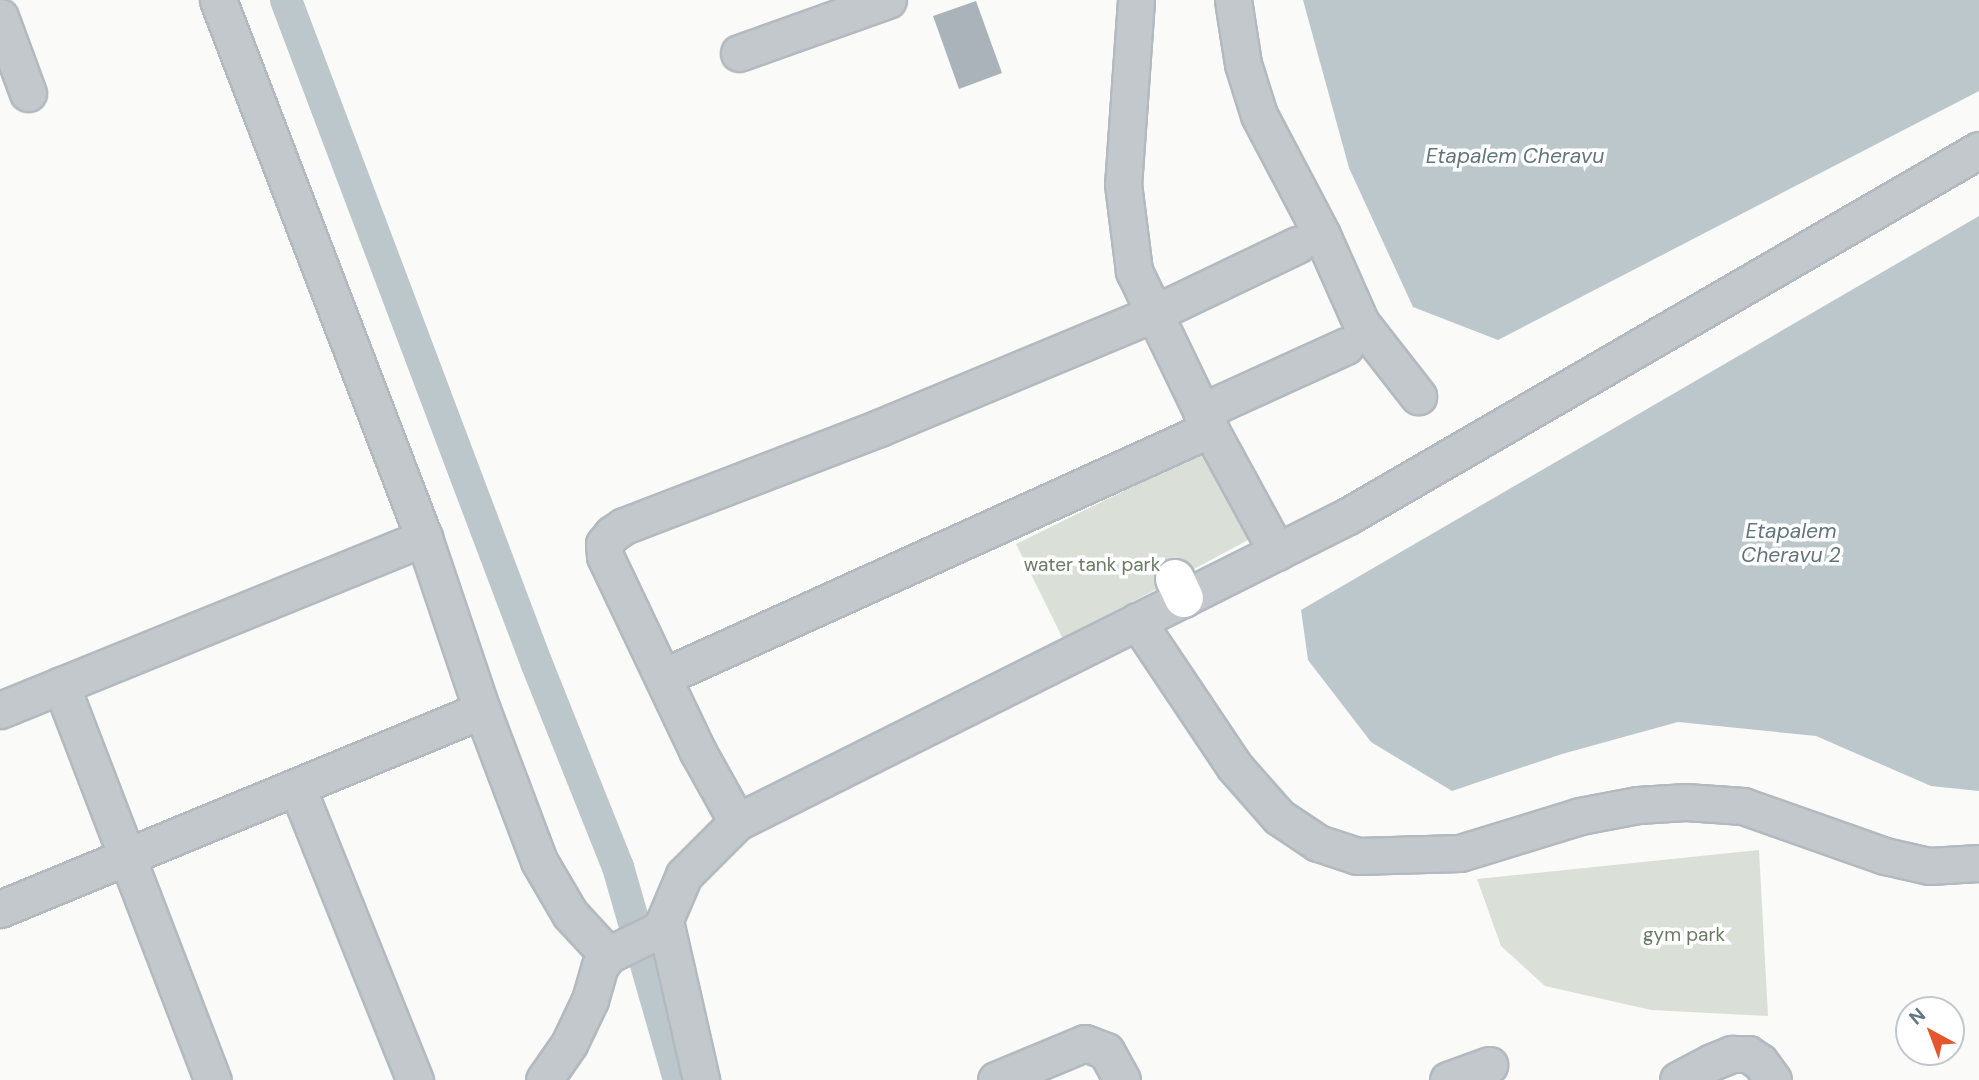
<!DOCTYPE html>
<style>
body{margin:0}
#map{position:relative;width:1979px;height:1080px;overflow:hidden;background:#fafaf8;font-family:"DM Sans",sans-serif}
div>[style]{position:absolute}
.green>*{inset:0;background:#dadfd7}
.water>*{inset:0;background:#bbc7cb}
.canal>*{height:32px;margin:-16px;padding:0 16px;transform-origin:16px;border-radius:16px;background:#bbc7cb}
.building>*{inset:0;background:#aab3b9}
.roads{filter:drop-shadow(2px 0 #b3babf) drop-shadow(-2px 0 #b3babf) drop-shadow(0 2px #b3babf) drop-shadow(0 -2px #b3babf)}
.street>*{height:35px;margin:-17.5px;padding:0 17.5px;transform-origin:17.5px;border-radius:17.5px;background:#c3c8cc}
.secondary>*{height:38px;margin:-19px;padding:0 19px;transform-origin:19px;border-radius:19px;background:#fff}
span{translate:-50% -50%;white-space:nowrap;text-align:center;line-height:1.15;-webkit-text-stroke:7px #fff;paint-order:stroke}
.park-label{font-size:19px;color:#687a64}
.water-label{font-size:21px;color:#60757c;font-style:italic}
.north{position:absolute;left:1895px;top:996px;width:70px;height:70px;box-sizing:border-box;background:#fff;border:2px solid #c1c8cd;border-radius:50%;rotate:319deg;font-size:19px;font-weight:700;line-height:28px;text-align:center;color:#657683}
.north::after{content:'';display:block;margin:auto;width:24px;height:32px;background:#e4572e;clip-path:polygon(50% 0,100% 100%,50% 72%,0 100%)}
</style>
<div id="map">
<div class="green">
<div style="clip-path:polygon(1203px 452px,1250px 539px,1063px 639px,1016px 544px)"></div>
<div style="clip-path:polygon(1759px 850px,1768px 1016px,1651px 1010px,1545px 986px,1501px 946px,1477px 879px)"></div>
</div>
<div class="water">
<div style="clip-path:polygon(1303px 0,1979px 0,1979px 91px,1498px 340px,1413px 307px,1349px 168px)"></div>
<div style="clip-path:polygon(1979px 216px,1979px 791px,1931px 786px,1816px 736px,1678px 722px,1562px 754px,1452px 791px,1371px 742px,1308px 660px,1301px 610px)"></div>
</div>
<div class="canal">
<div style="left:286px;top:0;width:708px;rotate:69.31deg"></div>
<div style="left:536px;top:662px;width:221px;rotate:68.2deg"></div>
<div style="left:618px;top:867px;width:222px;rotate:74deg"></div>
</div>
<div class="building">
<div style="clip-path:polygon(976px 1px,1002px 73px,959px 89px,933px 16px)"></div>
</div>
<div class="roads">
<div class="street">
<div style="left:218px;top:0;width:576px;rotate:69.05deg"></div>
<div style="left:424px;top:538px;width:182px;rotate:71.4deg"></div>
<div style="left:482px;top:710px;width:161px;rotate:69.3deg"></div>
<div style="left:539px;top:861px;width:61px;rotate:59.7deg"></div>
<div style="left:570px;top:914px;width:56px;rotate:47.2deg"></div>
<div style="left:1136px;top:0;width:184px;rotate:94deg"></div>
<div style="left:1123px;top:184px;width:88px;rotate:82.8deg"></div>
<div style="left:1134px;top:271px;width:175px;rotate:64.3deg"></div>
<div style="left:1210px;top:429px;width:140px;rotate:61.4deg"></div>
<div style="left:1233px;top:0;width:65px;rotate:81.1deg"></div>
<div style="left:1243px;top:64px;width:53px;rotate:72.6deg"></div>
<div style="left:1259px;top:115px;width:136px;rotate:62.3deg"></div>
<div style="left:1322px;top:235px;width:96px;rotate:66.1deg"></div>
<div style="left:1361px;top:323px;width:93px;rotate:52deg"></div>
<div style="left:0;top:17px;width:81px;rotate:69.8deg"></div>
<div style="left:739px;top:53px;width:158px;rotate:-19.6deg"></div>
<div style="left:1201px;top:412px;width:159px;rotate:-24.5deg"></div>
<div style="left:1137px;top:621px;width:174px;rotate:56.2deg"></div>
<div style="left:1234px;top:766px;width:68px;rotate:48.6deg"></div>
<div style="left:1279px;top:817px;width:47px;rotate:33.7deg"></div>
<div style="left:1318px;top:843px;width:41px;rotate:18.4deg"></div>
<div style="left:1357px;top:856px;width:103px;rotate:-1.7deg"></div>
<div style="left:1460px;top:853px;width:126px;rotate:-17.1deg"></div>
<div style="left:1580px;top:816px;width:59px;rotate:-10.7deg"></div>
<div style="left:1638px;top:805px;width:48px;rotate:-3.6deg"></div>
<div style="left:1686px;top:802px;width:57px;rotate:4deg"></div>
<div style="left:1743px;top:806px;width:151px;rotate:19.4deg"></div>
<div style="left:1885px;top:856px;width:45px;rotate:12.8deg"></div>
<div style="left:1929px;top:866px;width:50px;rotate:-3.4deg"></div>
<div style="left:663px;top:677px;width:601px;rotate:-24.39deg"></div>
<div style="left:61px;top:685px;width:423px;rotate:69deg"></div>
<div style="left:0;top:710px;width:458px;rotate:-22.1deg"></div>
<div style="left:297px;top:787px;width:316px;rotate:68.1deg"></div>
<div style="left:737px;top:822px;width:80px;rotate:-119.1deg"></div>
<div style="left:698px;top:752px;width:217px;rotate:-115.4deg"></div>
<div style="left:605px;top:556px;width:12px;rotate:-95deg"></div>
<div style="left:604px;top:544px;width:13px;rotate:-51deg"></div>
<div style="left:612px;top:534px;width:14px;rotate:-34deg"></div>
<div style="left:624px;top:526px;width:273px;rotate:-21deg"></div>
<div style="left:879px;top:428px;width:297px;rotate:-22.6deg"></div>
<div style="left:1153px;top:314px;width:160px;rotate:-25.6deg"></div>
<div style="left:0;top:909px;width:521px;rotate:-22.43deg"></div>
<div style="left:665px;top:921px;width:163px;rotate:77.2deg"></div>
<div style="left:544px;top:1080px;width:44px;rotate:-55.2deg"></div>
<div style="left:569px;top:1044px;width:49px;rotate:-64.5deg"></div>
<div style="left:590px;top:1000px;width:35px;rotate:-74deg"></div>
<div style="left:600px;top:966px;width:14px;rotate:-54deg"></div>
<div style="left:608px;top:955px;width:59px;rotate:-26.1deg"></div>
<div style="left:661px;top:929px;width:59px;rotate:-66.9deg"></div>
<div style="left:684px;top:875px;width:75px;rotate:-45deg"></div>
<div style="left:737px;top:822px;width:683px;rotate:-26.6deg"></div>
<div style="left:1348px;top:516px;width:729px;rotate:-30.12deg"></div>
<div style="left:996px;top:1080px;width:96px;rotate:-22.6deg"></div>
<div style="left:1085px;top:1043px;width:22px;rotate:21deg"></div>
<div style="left:1106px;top:1051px;width:33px;rotate:61deg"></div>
<div style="left:1448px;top:1080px;width:44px;rotate:-20.1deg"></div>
<div style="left:1678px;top:1080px;width:38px;rotate:-28deg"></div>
<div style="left:1712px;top:1062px;width:22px;rotate:-22deg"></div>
<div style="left:1732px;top:1054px;width:16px"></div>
<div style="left:1748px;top:1054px;width:14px;rotate:34deg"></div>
<div style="left:1760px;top:1062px;width:22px;rotate:54deg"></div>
</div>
<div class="secondary">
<div style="left:1175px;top:579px;width:21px;rotate:65deg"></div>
</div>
</div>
<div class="park-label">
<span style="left:1092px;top:565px">water tank park</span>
<span style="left:1684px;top:935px">gym park</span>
</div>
<div class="water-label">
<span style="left:1515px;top:156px">Etapalem Cheravu</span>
<span style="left:1791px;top:543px">Etapalem<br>Cheravu 2</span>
</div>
<div class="north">N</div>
</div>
